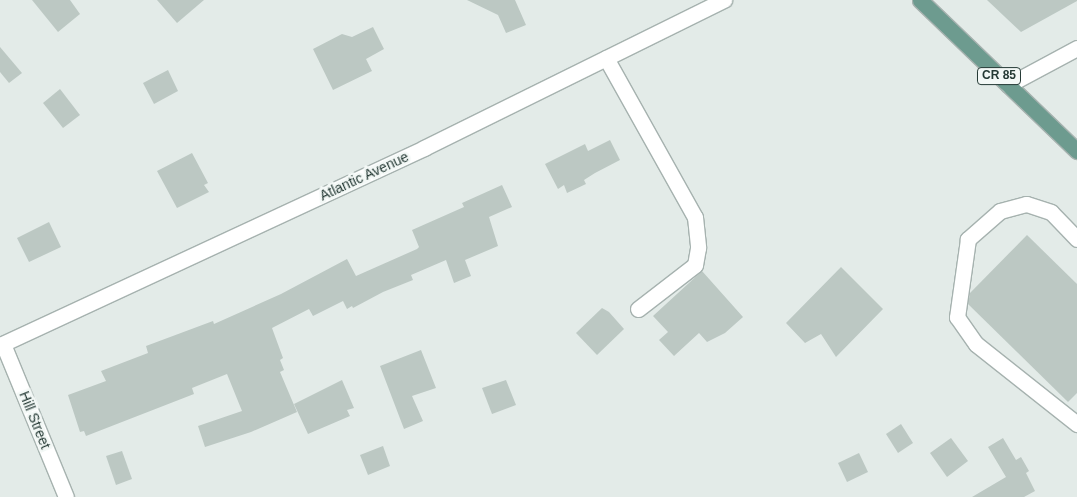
<!DOCTYPE html>
<style>
body{margin:0}
#map{position:relative;width:1077px;height:497px;overflow:hidden;background:#e3ebe8;font-family:Arial,sans-serif}
div>[style]{position:absolute}
.building>*{inset:0;background:#bcc8c3}
.roads{filter:drop-shadow(1px 0 #a6b2af) drop-shadow(-1px 0 #a6b2af) drop-shadow(0 1px #a6b2af) drop-shadow(0 -1px #a6b2af)}
.minor>*{height:15px;margin:-7.5px;padding:0 7.5px;transform-origin:7.5px;border-radius:7.5px;background:#fff}
.major>*{height:15px;margin:-7.5px;padding:0 7.5px;transform-origin:7.5px;border-radius:7.5px;background:#6d9b8f}
span{translate:-50% -50%;white-space:nowrap;text-align:center;line-height:1.15;-webkit-text-stroke:5px #f3f8f6;paint-order:stroke}
.shield-label span{padding:1px 4px;background:#f3f8f6;border:1px solid;border-radius:4px;-webkit-text-stroke-width:0}
.shield-label{font-size:12px;color:#253a35;font-weight:700}
.street-label{font-size:14px;color:#253a35}
</style>
<div id="map">
<div class="building">
<div style="clip-path:polygon(32px 0,70px 0,80px 14px,58px 32px)"></div>
<div style="clip-path:polygon(157px 0,204px 0,177px 23px)"></div>
<div style="clip-path:polygon(467px 0,515px 0,526px 25px,506px 33px,498px 15px)"></div>
<div style="clip-path:polygon(987px 0,1077px 0,1077px 1px,1021px 32px)"></div>
<div style="clip-path:polygon(373px 27px,384px 49px,366px 59px,372px 71px,333px 90px,313px 49px,342px 34px,352px 37px)"></div>
<div style="clip-path:polygon(0 47px,22px 73px,9px 83px,0 72px)"></div>
<div style="clip-path:polygon(168px 70px,178px 91px,154px 104px,143px 83px)"></div>
<div style="clip-path:polygon(60px 89px,80px 115px,63px 128px,43px 103px)"></div>
<div style="clip-path:polygon(610px 140px,620px 160px,595px 173px,584px 180px,586px 184px,567px 193px,564px 185px,558px 189px,545px 164px,585px 144px,588px 151px)"></div>
<div style="clip-path:polygon(192px 153px,208px 183px,204px 185px,209px 192px,177px 208px,157px 171px)"></div>
<div style="clip-path:polygon(502px 185px,512px 207px,489px 217px,498px 246px,465px 260px,471px 276px,454px 283px,446px 260px,411px 275px,413px 280px,383px 292px,353px 308px,352px 306px,347px 309px,343px 301px,313px 316px,309px 309px,272px 328px,283px 358px,280px 360px,284px 370px,280px 372px,297px 412px,251px 432px,205px 447px,198px 426px,242px 411px,227px 374px,192px 388px,194px 394px,86px 436px,84px 431px,80px 432px,68px 395px,106px 381px,101px 371px,148px 353px,146px 346px,213px 321px,214px 324px,281px 294px,347px 259px,356px 276px,417px 249px,419px 247px,412px 230px,464px 207px,462px 203px)"></div>
<div style="clip-path:polygon(49px 222px,61px 247px,29px 262px,17px 238px)"></div>
<div style="clip-path:polygon(1027px 235px,1077px 284px,1077px 393px,1068px 402px,968px 304px,970px 293px)"></div>
<div style="clip-path:polygon(841px 267px,883px 309px,836px 357px,821px 334px,805px 343px,786px 323px)"></div>
<div style="clip-path:polygon(702px 271px,743px 317px,725px 333px,707px 342px,699px 333px,674px 356px,659px 340px,668px 332px,653px 316px)"></div>
<div style="clip-path:polygon(602px 308px,609px 312px,624px 329px,597px 355px,576px 333px)"></div>
<div style="clip-path:polygon(421px 350px,436px 388px,412px 396px,423px 421px,404px 429px,380px 366px)"></div>
<div style="clip-path:polygon(342px 380px,354px 408px,347px 410px,350px 416px,308px 434px,294px 404px)"></div>
<div style="clip-path:polygon(506px 380px,516px 405px,492px 414px,482px 388px)"></div>
<div style="clip-path:polygon(901px 424px,913px 443px,898px 453px,886px 434px)"></div>
<div style="clip-path:polygon(951px 438px,968px 461px,947px 477px,930px 453px)"></div>
<div style="clip-path:polygon(1003px 438px,1016px 460px,1021px 457px,1029px 471px,1026px 473px,1035px 491px,1024px 497px,972px 497px,1006px 477px,988px 447px)"></div>
<div style="clip-path:polygon(383px 446px,390px 466px,368px 475px,360px 455px)"></div>
<div style="clip-path:polygon(122px 451px,132px 479px,116px 485px,106px 456px)"></div>
<div style="clip-path:polygon(859px 453px,868px 472px,847px 482px,838px 463px)"></div>
</div>
<div class="roads">
<div class="minor">
<div style="left:606px;top:58px;width:182px;rotate:60.8deg"></div>
<div style="left:695px;top:217px;width:31px;rotate:84deg"></div>
<div style="left:698px;top:248px;width:17px;rotate:100deg"></div>
<div style="left:695px;top:265px;width:72px;rotate:142.3deg"></div>
<div style="left:1008px;top:85px;width:78px;rotate:-28.2deg"></div>
<div style="left:1077px;top:239px;width:37px;rotate:-134deg"></div>
<div style="left:1051px;top:212px;width:26px;rotate:-162deg"></div>
<div style="left:1026px;top:204px;width:27px;rotate:165deg"></div>
<div style="left:1000px;top:211px;width:43px;rotate:138.8deg"></div>
<div style="left:968px;top:239px;width:79px;rotate:98deg"></div>
<div style="left:957px;top:317px;width:33px;rotate:55deg"></div>
<div style="left:976px;top:344px;width:129px;rotate:38.4deg"></div>
<div style="left:3px;top:344px;width:165px;rotate:67.6deg"></div>
<div style="left:0;top:345px;width:468px;rotate:-24.9deg"></div>
<div style="left:424px;top:148px;width:335px;rotate:-26.3deg"></div>
</div>
<div class="major">
<div style="left:920px;top:0;width:218px;rotate:43.9deg"></div>
</div>
</div>
<div class="shield-label">
<span style="left:999px;top:76px">CR 85</span>
</div>
<div class="street-label">
<span style="left:364px;top:176px;rotate:-25deg">Atlantic Avenue</span>
<span style="left:35px;top:420px;rotate:68deg">Hill Street</span>
</div>
</div>
